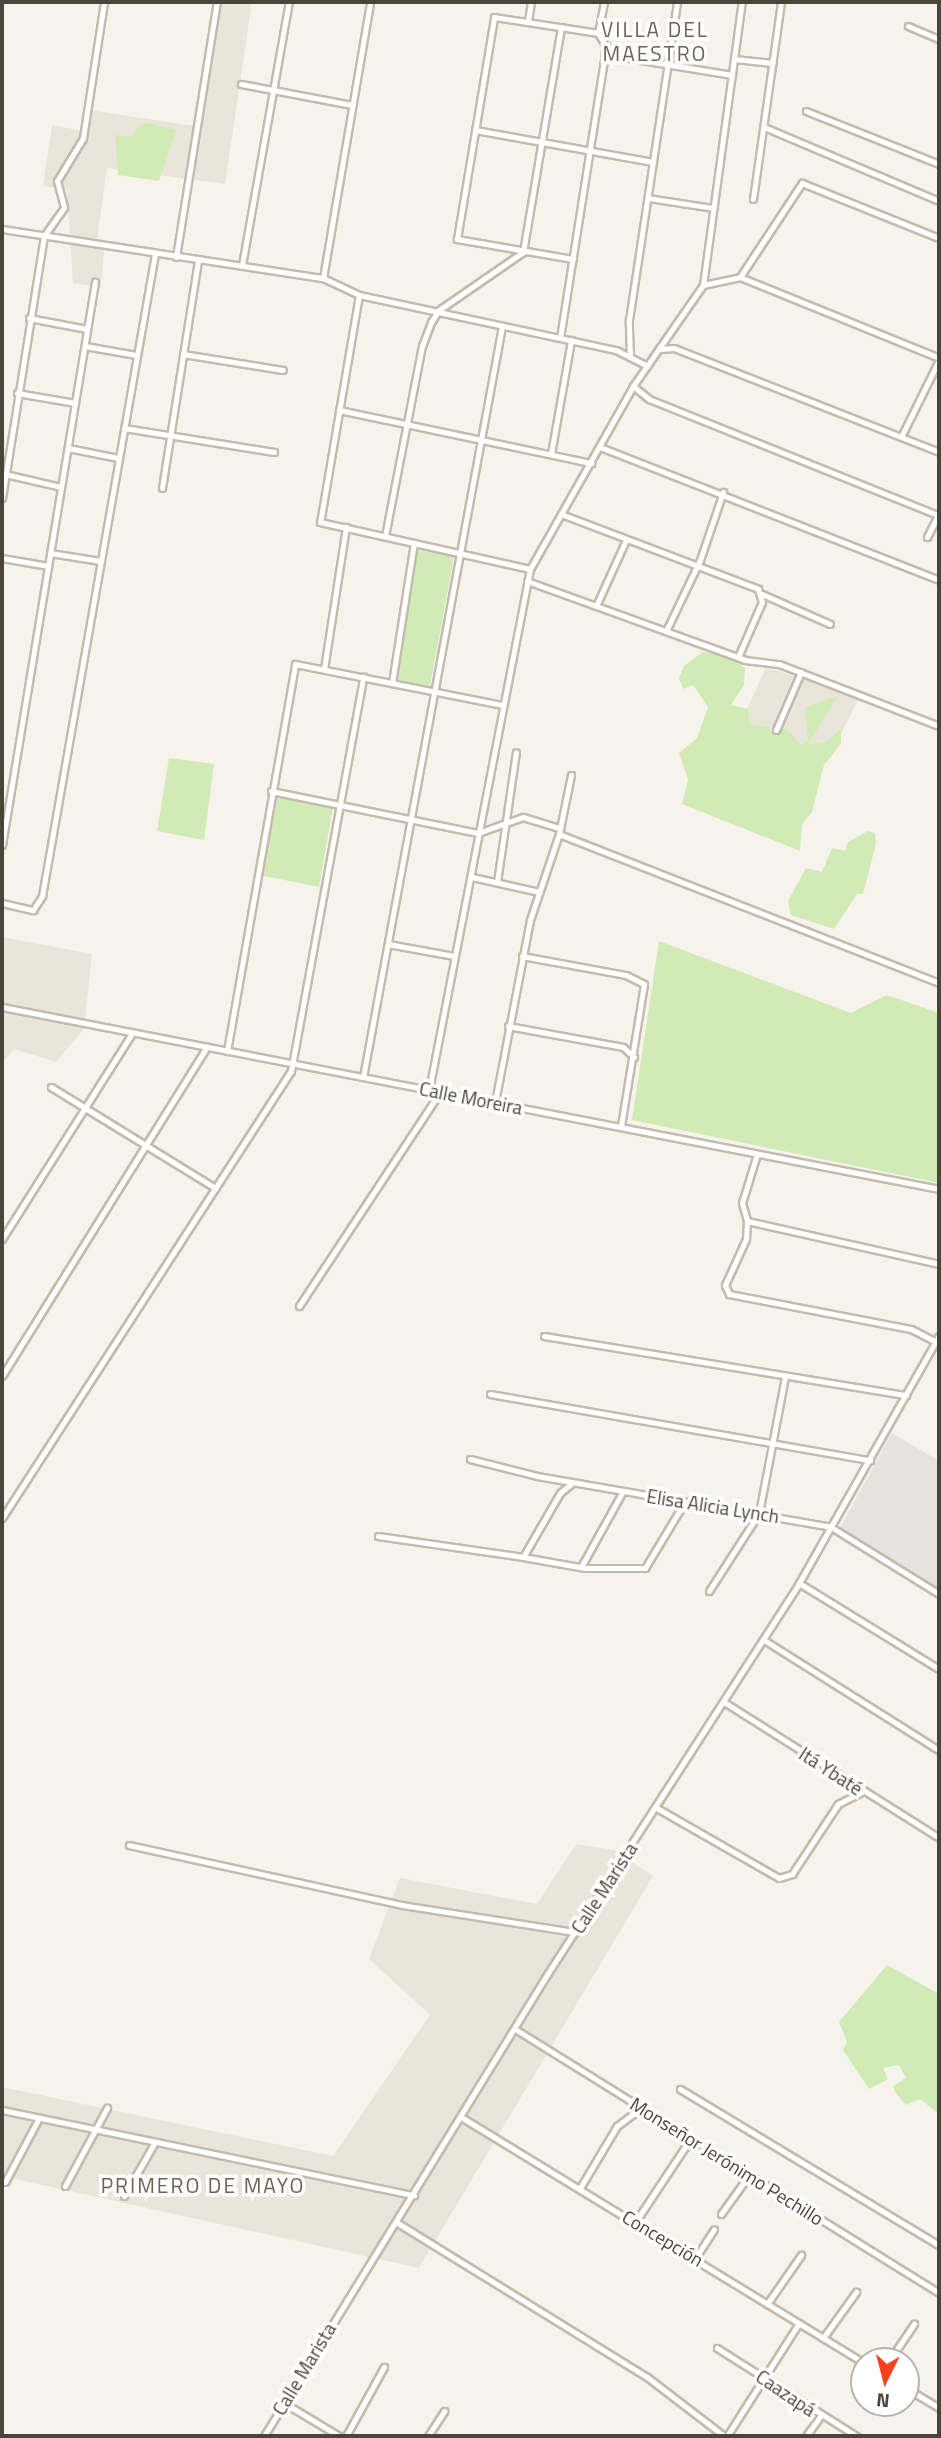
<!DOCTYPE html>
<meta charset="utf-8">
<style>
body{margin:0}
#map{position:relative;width:941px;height:2438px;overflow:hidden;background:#f6f3ec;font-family:"Titillium Web",sans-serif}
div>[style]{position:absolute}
.residential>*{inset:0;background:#eae5da}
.industrial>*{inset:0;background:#e6e2dd}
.green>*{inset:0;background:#d2eab5}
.roads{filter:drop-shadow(2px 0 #c2bbae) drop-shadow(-2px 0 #c2bbae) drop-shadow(0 2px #c2bbae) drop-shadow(0 -2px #c2bbae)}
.street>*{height:5px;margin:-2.5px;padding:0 2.5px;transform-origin:2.5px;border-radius:2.5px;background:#fff}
span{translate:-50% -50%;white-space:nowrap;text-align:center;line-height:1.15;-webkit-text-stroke:7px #fff;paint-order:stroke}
.street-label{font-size:19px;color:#4b4439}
.neighbourhood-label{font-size:21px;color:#6e6250;letter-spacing:2px}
.frame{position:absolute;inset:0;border:4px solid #4b4439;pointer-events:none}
.north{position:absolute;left:850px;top:2347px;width:70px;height:70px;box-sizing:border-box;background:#fff;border:2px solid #b7b4b0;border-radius:50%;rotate:186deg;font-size:19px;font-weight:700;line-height:28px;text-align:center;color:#4b4439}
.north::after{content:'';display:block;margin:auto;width:24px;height:32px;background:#fc3f1d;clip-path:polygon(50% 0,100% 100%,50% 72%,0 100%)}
</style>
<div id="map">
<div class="residential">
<div style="clip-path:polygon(221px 2px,252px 2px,225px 184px,107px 168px,97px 239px,105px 241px,101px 288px,73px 283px,67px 190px,43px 186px,52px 125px,83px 131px,89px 110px,201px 127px)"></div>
<div style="clip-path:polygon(766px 667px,859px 698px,828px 760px,741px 722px)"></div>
<div style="clip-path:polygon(2px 937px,92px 954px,84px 1029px,56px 1062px,14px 1049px,2px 1063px)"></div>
<div style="clip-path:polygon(576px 1844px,614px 1850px,653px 1876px,419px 2268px,2px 2176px,2px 2087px,333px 2156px,430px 2015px,369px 1959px,400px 1878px,537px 1904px)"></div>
</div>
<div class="industrial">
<div style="clip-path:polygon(892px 1433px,939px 1461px,939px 1595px,837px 1533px)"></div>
</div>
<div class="green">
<div style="clip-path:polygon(151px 123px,176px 131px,159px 181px,118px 175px,115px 135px,131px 137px,141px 124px)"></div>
<div style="clip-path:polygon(418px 550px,454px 557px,430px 686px,397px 680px)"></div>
<div style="clip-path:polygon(703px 652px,734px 657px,745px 669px,744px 685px,731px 705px,748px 709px,749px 724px,769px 727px,773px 734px,786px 728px,801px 745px,808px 742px,805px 707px,838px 696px,808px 744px,824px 743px,841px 729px,841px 744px,824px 765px,812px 812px,802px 825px,800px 851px,682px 804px,688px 779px,679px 753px,697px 738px,708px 707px,693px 685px,683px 689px,679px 678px,684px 666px)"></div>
<div style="clip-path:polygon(169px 758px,214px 764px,204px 840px,157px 831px)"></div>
<div style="clip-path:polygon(273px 794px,333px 808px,319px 887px,260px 875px)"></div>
<div style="clip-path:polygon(868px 831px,875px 833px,876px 843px,863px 894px,857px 894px,834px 929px,791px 915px,788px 901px,806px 868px,822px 872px,832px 848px,845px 851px,848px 842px)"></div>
<div style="clip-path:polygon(659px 941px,851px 1013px,887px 995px,939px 1013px,939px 1183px,632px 1120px)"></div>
<div style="clip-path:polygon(887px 1965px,939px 1994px,939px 2114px,920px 2099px,906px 2105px,895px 2092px,893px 2086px,906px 2078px,899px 2065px,883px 2068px,888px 2079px,869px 2089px,843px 2050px,847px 2042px,839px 2022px)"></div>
</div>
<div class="roads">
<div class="street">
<div style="left:528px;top:21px;width:19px;rotate:-81deg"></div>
<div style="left:908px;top:26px;width:34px;rotate:23deg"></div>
<div style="left:604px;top:54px;width:130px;rotate:9.3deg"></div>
<div style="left:734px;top:59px;width:39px;rotate:6deg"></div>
<div style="left:241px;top:84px;width:113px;rotate:10.7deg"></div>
<div style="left:806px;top:111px;width:143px;rotate:21.7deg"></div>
<div style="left:764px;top:127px;width:190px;rotate:22.9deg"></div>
<div style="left:475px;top:130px;width:181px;rotate:10.2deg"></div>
<div style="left:648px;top:198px;width:66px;rotate:8.7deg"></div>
<div style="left:753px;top:199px;width:199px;rotate:-81.9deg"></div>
<div style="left:2px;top:229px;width:325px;rotate:8.7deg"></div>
<div style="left:323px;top:278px;width:40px;rotate:25deg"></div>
<div style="left:359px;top:295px;width:263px;rotate:12.1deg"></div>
<div style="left:616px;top:350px;width:35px;rotate:27deg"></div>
<div style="left:176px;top:257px;width:258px;rotate:-80.9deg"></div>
<div style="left:573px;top:259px;width:118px;rotate:-170.2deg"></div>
<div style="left:457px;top:239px;width:225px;rotate:-80.5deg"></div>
<div style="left:494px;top:17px;width:105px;rotate:8.7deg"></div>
<div style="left:242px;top:265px;width:267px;rotate:-79.9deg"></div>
<div style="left:740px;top:277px;width:113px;rotate:-56.6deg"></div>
<div style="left:802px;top:183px;width:148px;rotate:21.9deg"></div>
<div style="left:323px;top:278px;width:280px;rotate:-80.3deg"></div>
<div style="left:703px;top:285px;width:38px;rotate:-12deg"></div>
<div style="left:740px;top:277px;width:215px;rotate:22.1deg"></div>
<div style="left:359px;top:295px;width:230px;rotate:99.7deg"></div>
<div style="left:320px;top:522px;width:215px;rotate:12.6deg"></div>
<div style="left:29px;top:318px;width:59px;rotate:10.7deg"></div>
<div style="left:560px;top:338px;width:296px;rotate:-81deg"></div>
<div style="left:606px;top:46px;width:15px;rotate:-122deg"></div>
<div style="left:598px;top:33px;width:32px;rotate:-79deg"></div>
<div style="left:85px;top:346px;width:52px;rotate:10deg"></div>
<div style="left:659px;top:349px;width:15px;rotate:-4deg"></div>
<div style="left:674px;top:348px;width:285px;rotate:21.4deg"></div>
<div style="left:183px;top:354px;width:101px;rotate:9.1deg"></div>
<div style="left:630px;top:357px;width:37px;rotate:-92deg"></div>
<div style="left:629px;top:320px;width:322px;rotate:-81.4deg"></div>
<div style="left:633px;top:386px;width:21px;rotate:39deg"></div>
<div style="left:649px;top:399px;width:311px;rotate:21.9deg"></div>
<div style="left:17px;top:393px;width:59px;rotate:9.8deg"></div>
<div style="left:339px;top:410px;width:258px;rotate:11.9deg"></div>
<div style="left:124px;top:428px;width:152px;rotate:9.1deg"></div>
<div style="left:901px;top:437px;width:86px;rotate:-63.7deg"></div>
<div style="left:600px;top:447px;width:364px;rotate:21.4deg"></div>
<div style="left:68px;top:448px;width:51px;rotate:11.3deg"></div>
<div style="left:551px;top:454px;width:116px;rotate:-80deg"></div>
<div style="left:5px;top:474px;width:57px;rotate:13.1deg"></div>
<div style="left:162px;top:488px;width:230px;rotate:-81deg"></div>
<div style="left:2px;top:498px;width:265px;rotate:-80.9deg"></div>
<div style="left:44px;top:236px;width:35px;rotate:-55deg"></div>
<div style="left:64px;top:207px;width:27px;rotate:-105deg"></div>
<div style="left:57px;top:181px;width:50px;rotate:-58.8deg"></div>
<div style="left:83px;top:138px;width:138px;rotate:-81.2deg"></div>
<div style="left:561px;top:514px;width:211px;rotate:20.8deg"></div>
<div style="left:758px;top:589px;width:14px;rotate:73deg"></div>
<div style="left:762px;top:602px;width:60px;rotate:113.6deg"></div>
<div style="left:385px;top:536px;width:194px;rotate:-79deg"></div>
<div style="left:422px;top:346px;width:26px;rotate:-69deg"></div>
<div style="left:431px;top:322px;width:14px;rotate:-56deg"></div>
<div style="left:439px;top:310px;width:102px;rotate:-34.6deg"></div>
<div style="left:523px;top:252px;width:228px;rotate:-80.4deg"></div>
<div style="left:927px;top:537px;width:27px;rotate:-63deg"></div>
<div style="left:50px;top:553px;width:51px;rotate:9.1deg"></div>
<div style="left:2px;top:558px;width:47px;rotate:9.9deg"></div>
<div style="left:527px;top:581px;width:232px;rotate:19.9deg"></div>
<div style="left:745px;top:660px;width:34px;rotate:7deg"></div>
<div style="left:779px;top:664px;width:172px;rotate:21.2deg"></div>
<div style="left:762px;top:594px;width:74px;rotate:23.8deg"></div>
<div style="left:596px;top:606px;width:72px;rotate:-65.6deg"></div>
<div style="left:666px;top:631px;width:79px;rotate:-64.4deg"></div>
<div style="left:700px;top:560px;width:72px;rotate:-71.3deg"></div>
<div style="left:324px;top:669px;width:144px;rotate:-81.2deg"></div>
<div style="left:392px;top:683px;width:142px;rotate:-81.1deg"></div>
<div style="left:776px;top:730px;width:63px;rotate:-66.7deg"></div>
<div style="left:571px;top:775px;width:60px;rotate:101.5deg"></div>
<div style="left:559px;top:834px;width:408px;rotate:21.4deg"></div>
<div style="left:271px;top:791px;width:211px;rotate:11.5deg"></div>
<div style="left:478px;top:833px;width:48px;rotate:-19.6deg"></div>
<div style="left:523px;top:817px;width:39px;rotate:17deg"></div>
<div style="left:2px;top:845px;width:571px;rotate:-80.62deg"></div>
<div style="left:472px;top:877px;width:69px;rotate:12.6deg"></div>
<div style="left:497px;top:882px;width:131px;rotate:-81.7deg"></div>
<div style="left:2px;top:903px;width:32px;rotate:13deg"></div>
<div style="left:33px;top:910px;width:17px;rotate:-57deg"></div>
<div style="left:42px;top:896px;width:652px;rotate:-80.02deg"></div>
<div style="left:388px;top:944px;width:67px;rotate:10.3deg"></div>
<div style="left:522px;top:956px;width:106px;rotate:10.4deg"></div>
<div style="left:626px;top:975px;width:20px;rotate:27deg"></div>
<div style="left:644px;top:984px;width:144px;rotate:99.2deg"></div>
<div style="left:2px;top:1007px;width:955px;rotate:10.99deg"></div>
<div style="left:508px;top:1026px;width:117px;rotate:10.3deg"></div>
<div style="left:623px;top:1047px;width:15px;rotate:42deg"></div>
<div style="left:227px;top:1051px;width:393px;rotate:-80deg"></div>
<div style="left:295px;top:664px;width:212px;rotate:11.2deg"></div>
<div style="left:363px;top:1077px;width:764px;rotate:-79.51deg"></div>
<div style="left:51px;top:1087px;width:193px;rotate:31.6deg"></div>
<div style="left:429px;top:1090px;width:531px;rotate:-79.03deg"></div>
<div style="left:530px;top:569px;width:210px;rotate:-60.6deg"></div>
<div style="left:633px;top:386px;width:123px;rotate:-55.3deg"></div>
<div style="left:703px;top:285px;width:286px;rotate:-82.2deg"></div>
<div style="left:495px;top:1102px;width:185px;rotate:-79.1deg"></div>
<div style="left:530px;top:920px;width:91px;rotate:-71.4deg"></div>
<div style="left:757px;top:1154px;width:51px;rotate:107deg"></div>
<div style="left:742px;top:1203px;width:19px;rotate:74deg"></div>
<div style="left:747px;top:1221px;width:197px;rotate:12.6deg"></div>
<div style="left:747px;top:1221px;width:18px;rotate:93deg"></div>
<div style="left:746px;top:1239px;width:51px;rotate:114.5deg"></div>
<div style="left:725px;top:1285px;width:10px;rotate:66deg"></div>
<div style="left:729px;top:1294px;width:185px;rotate:10.9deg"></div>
<div style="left:911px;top:1329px;width:28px;rotate:27deg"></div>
<div style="left:2px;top:1239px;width:244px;rotate:-57.7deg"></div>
<div style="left:299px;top:1306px;width:256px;rotate:-56.6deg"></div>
<div style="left:544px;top:1336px;width:367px;rotate:9.3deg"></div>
<div style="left:2px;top:1376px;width:388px;rotate:-58.1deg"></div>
<div style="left:490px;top:1394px;width:386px;rotate:9.9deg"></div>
<div style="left:470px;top:1459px;width:69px;rotate:14.2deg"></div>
<div style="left:537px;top:1476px;width:298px;rotate:9.8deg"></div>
<div style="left:831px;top:1527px;width:127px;rotate:31.8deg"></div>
<div style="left:2px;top:1518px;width:532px;rotate:-57.12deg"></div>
<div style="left:291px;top:1071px;width:401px;rotate:-79.6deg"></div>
<div style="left:378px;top:1536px;width:147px;rotate:8.2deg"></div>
<div style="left:523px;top:1557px;width:74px;rotate:-60deg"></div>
<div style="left:560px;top:1493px;width:16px;rotate:-40deg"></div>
<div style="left:523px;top:1557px;width:63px;rotate:10.1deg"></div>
<div style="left:585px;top:1568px;width:60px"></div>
<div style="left:645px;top:1568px;width:76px;rotate:-59deg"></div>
<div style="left:581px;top:1567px;width:87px;rotate:-61.1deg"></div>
<div style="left:799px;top:1583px;width:164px;rotate:31.6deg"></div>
<div style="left:709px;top:1591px;width:93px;rotate:-57.3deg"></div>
<div style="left:759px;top:1513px;width:138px;rotate:-79.2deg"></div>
<div style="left:764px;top:1640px;width:207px;rotate:32.2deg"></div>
<div style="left:724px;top:1702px;width:254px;rotate:32.3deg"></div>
<div style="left:655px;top:1807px;width:143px;rotate:29.8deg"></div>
<div style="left:779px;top:1878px;width:14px;rotate:-17deg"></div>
<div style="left:792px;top:1874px;width:84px;rotate:-56.7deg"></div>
<div style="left:838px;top:1804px;width:27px;rotate:-27deg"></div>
<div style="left:129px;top:1845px;width:280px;rotate:12.4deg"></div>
<div style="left:402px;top:1905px;width:175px;rotate:8.9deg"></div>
<div style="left:515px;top:2029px;width:499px;rotate:31.9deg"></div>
<div style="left:680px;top:2089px;width:302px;rotate:31.1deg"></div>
<div style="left:2px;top:2110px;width:421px;rotate:11.7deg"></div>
<div style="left:461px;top:2117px;width:472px;rotate:31.4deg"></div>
<div style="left:5px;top:2182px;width:72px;rotate:-62deg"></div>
<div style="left:65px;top:2186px;width:89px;rotate:-61.7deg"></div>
<div style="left:580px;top:2188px;width:72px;rotate:-59.2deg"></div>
<div style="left:617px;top:2126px;width:30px;rotate:-37deg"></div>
<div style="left:124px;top:2196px;width:62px;rotate:-60.1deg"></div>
<div style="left:721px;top:2214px;width:48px;rotate:-54.3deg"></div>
<div style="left:636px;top:2221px;width:100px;rotate:-56.5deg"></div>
<div style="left:396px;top:2222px;width:295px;rotate:31.7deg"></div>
<div style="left:647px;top:2377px;width:97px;rotate:37.5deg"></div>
<div style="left:696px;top:2257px;width:33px;rotate:-57deg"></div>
<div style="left:767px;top:2304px;width:60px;rotate:-55.2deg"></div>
<div style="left:823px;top:2338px;width:57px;rotate:-54.3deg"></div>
<div style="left:717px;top:2348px;width:165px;rotate:32.3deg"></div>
<div style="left:889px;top:2361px;width:45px;rotate:-56deg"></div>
<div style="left:906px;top:2388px;width:39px;rotate:31deg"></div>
<div style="left:284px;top:2403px;width:64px;rotate:31deg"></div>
<div style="left:264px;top:2436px;width:543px;rotate:-58.48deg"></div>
<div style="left:548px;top:1973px;width:464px;rotate:-57.2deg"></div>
<div style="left:799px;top:1583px;width:284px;rotate:-60.5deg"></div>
<div style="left:346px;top:2436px;width:79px;rotate:-61.2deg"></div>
<div style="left:428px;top:2436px;width:30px;rotate:-57deg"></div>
<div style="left:727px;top:2436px;width:134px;rotate:-57.5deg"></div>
<div style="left:806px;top:2436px;width:24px;rotate:-54deg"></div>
</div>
</div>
<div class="street-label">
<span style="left:471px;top:1098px;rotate:11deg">Calle Moreira</span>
<span style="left:713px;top:1506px;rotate:9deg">Elisa Alicia Lynch</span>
<span style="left:831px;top:1771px;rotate:33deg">Itá Ybaté</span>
<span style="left:604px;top:1888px;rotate:-57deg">Calle Marista</span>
<span style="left:727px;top:2161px;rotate:32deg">Monseñor Jerónimo Pechillo</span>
<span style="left:663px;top:2238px;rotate:31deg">Concepción</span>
<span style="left:304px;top:2369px;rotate:-59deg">Calle Marista</span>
<span style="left:786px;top:2393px;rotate:34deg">Caazapá</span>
</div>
<div class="neighbourhood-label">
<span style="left:655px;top:41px">VILLA DEL<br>MAESTRO</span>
<span style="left:203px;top:2185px">PRIMERO DE MAYO</span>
</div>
<div class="frame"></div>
<div class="north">N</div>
</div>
